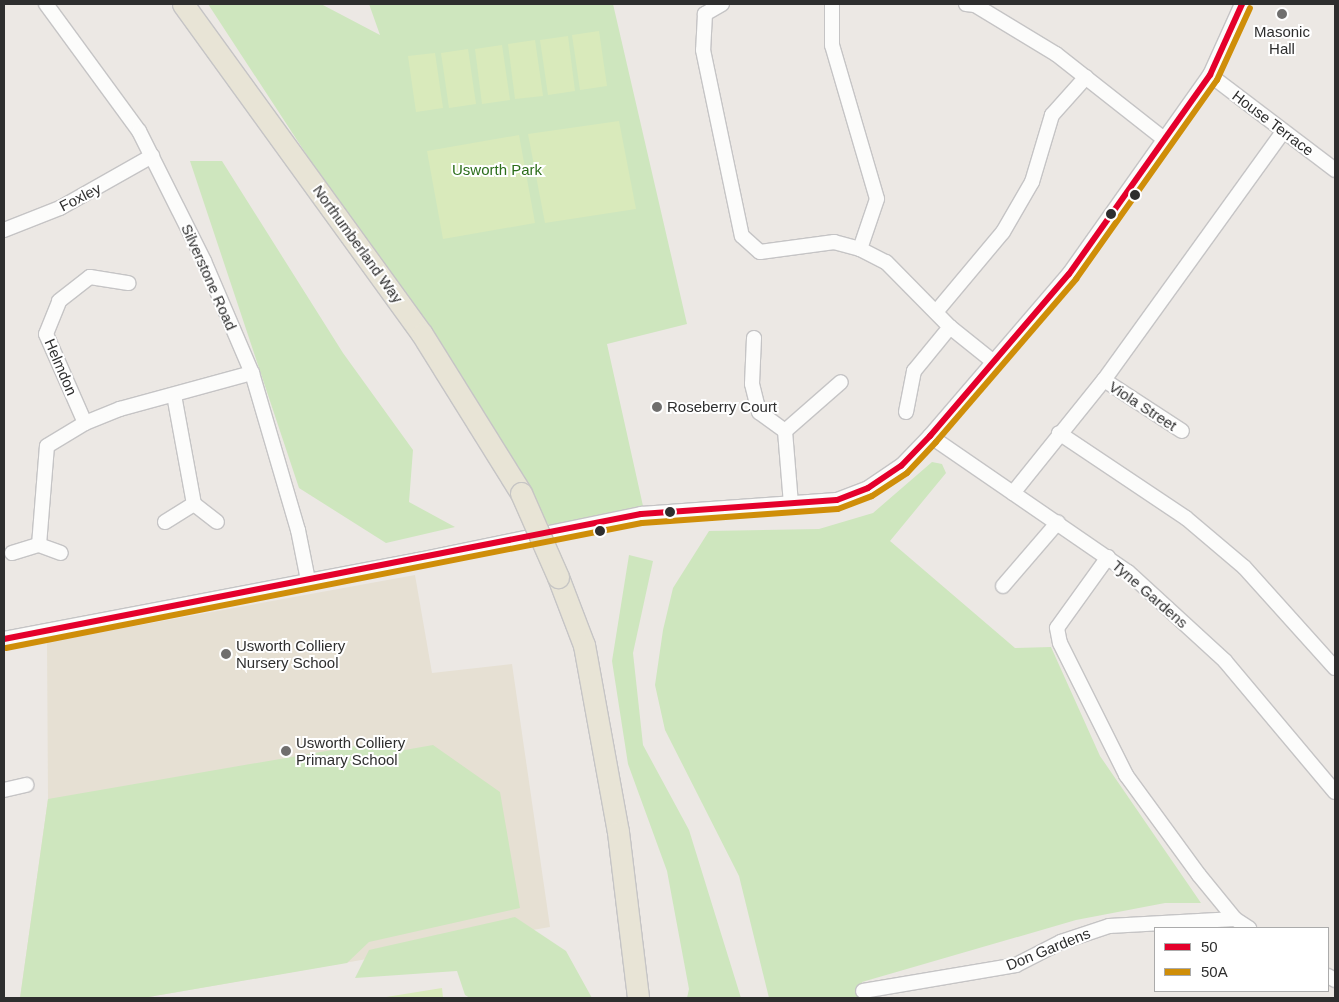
<!DOCTYPE html>
<style>
body{margin:0}
#map{position:relative;width:1339px;height:1002px;overflow:hidden;background:#ece8e4;font-family:Helvetica,sans-serif}
div>[style]{position:absolute}
.education>*{inset:0;background:#e6e0d3}
.green>*{inset:0;background:#cee6be}
.pitch>*{inset:0;background:#d9eabb}
.roads{filter:drop-shadow(1px 0 #c5c4c5) drop-shadow(-1px 0 #c5c4c5) drop-shadow(0 1px #c5c4c5) drop-shadow(0 -1px #c5c4c5)}
.minor>*{height:14px;margin:-7px;padding:0 7px;transform-origin:7px;border-radius:7px;background:#fcfcfb}
.primary>*{height:21px;margin:-10.5px;padding:0 10.5px;transform-origin:10.5px;border-radius:10.5px;background:#e8e4d6}
.bridges{filter:drop-shadow(1px 0 #c6c5c4) drop-shadow(-1px 0 #c6c5c4) drop-shadow(0 1px #c6c5c4) drop-shadow(0 -1px #c6c5c4)}
.primary-bridge>*{height:21px;margin:-10.5px;padding:0 10.5px;transform-origin:10.5px;border-radius:10.5px;background:#e8e4d6}
.bus-1>*{height:6px;margin:-3px;padding:0 3px;transform-origin:3px;border-radius:3px;background:#e4002b}
.bus-2>*{height:6px;margin:-3px;padding:0 3px;transform-origin:3px;border-radius:3px;background:#cf8e09}
.dots>*{width:14px;height:14px;translate:-50% -50%;box-sizing:border-box;border:2px solid #fff;border-radius:50%}
span{translate:-50% -50%;white-space:nowrap;text-align:center;line-height:1.15;-webkit-text-stroke:4px #fff;paint-order:stroke}
.poi-label{font-size:15px;color:#2e2e2e}
.left{translate:0 -50%;text-align:left}
.street-label{font-size:15px;color:#2e2e2e}
.park-label{font-size:15px;color:#2c6e1b}
.frame{position:absolute;inset:0;border:5px solid #2e2e2e;pointer-events:none}
.legend{position:absolute;left:1154px;top:927px;width:175px;height:65px;box-sizing:border-box;background:#fff;border:1px solid #ababab;margin:0;padding:6px 9px;list-style:none;font-size:15px;color:#2e2e2e}
.legend li{display:flex;align-items:center;gap:10px;height:25px}
.legend b{width:25px;border:1px solid #ababab}
</style>
<div id="map">
<div class="education">
<div style="clip-path:polygon(415px 575px,432px 673px,512px 664px,550px 927px,143px 998px,20px 998px,48px 799px,47px 642px)"></div>
</div>
<div class="green">
<div style="clip-path:polygon(208px 4px,321px 4px,380px 35px,369px 4px,613px 4px,687px 324px,607px 344px,643px 506px,554px 533px)"></div>
<div style="clip-path:polygon(190px 161px,222px 161px,343px 353px,413px 450px,409px 502px,455px 527px,386px 543px,299px 488px)"></div>
<div style="clip-path:polygon(932px 462px,942px 464px,946px 473px,890px 541px,1015px 648px,1051px 647px,1100px 756px,1201px 903px,1165px 903px,1076px 920px,862px 982px,862px 998px,769px 998px,739px 876px,665px 730px,655px 685px,663px 630px,673px 588px,709px 531px,819px 529px,873px 513px)"></div>
<div style="clip-path:polygon(629px 555px,653px 561px,633px 653px,643px 745px,689px 830px,741px 998px,687px 998px,689px 989px,667px 871px,628px 764px,612px 661px)"></div>
<div style="clip-path:polygon(390px 740px,399px 751px,433px 745px,500px 792px,520px 908px,369px 942px,347px 963px,143px 998px,20px 998px,48px 799px)"></div>
<div style="clip-path:polygon(515px 917px,566px 951px,592px 998px,470px 998px,465px 995px,457px 971px,355px 978px,369px 950px)"></div>
</div>
<div class="pitch">
<div style="clip-path:polygon(599px 31px,607px 86px,580px 90px,572px 35px)"></div>
<div style="clip-path:polygon(568px 36px,575px 91px,548px 95px,540px 40px)"></div>
<div style="clip-path:polygon(535px 40px,543px 96px,515px 99px,508px 44px)"></div>
<div style="clip-path:polygon(502px 45px,510px 100px,482px 104px,475px 49px)"></div>
<div style="clip-path:polygon(468px 49px,476px 104px,449px 108px,441px 53px)"></div>
<div style="clip-path:polygon(435px 53px,443px 108px,416px 112px,408px 56px)"></div>
<div style="clip-path:polygon(619px 121px,636px 209px,545px 223px,528px 134px)"></div>
<div style="clip-path:polygon(519px 135px,535px 223px,443px 239px,427px 151px)"></div>
<div style="clip-path:polygon(442px 988px,443px 998px,380px 998px)"></div>
</div>
<div class="roads">
<div class="minor">
<div style="left:46px;top:4px;width:157px;rotate:53.8deg"></div>
<div style="left:139px;top:131px;width:145px;rotate:63.4deg"></div>
<div style="left:204px;top:261px;width:122px;rotate:66.8deg"></div>
<div style="left:252px;top:373px;width:164px;rotate:73.7deg"></div>
<div style="left:298px;top:530px;width:51px;rotate:78.7deg"></div>
<div style="left:722px;top:4px;width:20px;rotate:150deg"></div>
<div style="left:705px;top:14px;width:36px;rotate:93deg"></div>
<div style="left:703px;top:50px;width:190px;rotate:78.2deg"></div>
<div style="left:742px;top:236px;width:24px;rotate:42deg"></div>
<div style="left:760px;top:252px;width:75px;rotate:-7.7deg"></div>
<div style="left:834px;top:242px;width:27px;rotate:15deg"></div>
<div style="left:860px;top:249px;width:29px;rotate:27deg"></div>
<div style="left:886px;top:262px;width:91px;rotate:45.4deg"></div>
<div style="left:950px;top:327px;width:58px;rotate:38.7deg"></div>
<div style="left:832px;top:4px;width:41px;rotate:90deg"></div>
<div style="left:832px;top:45px;width:160px;rotate:73.7deg"></div>
<div style="left:877px;top:199px;width:53px;rotate:108.8deg"></div>
<div style="left:966px;top:4px;width:9px;rotate:6deg"></div>
<div style="left:975px;top:5px;width:95px;rotate:31.2deg"></div>
<div style="left:1056px;top:54px;width:137px;rotate:38.2deg"></div>
<div style="left:1210px;top:75px;width:157px;rotate:37.2deg"></div>
<div style="left:4px;top:230px;width:60px;rotate:-21.4deg"></div>
<div style="left:60px;top:208px;width:106px;rotate:-29.5deg"></div>
<div style="left:936px;top:312px;width:104px;rotate:-50.1deg"></div>
<div style="left:1003px;top:232px;width:58px;rotate:-59.9deg"></div>
<div style="left:1032px;top:182px;width:70px;rotate:-73.4deg"></div>
<div style="left:1052px;top:115px;width:51px;rotate:-48.2deg"></div>
<div style="left:754px;top:338px;width:46px;rotate:92.5deg"></div>
<div style="left:752px;top:384px;width:29px;rotate:76deg"></div>
<div style="left:759px;top:412px;width:32px;rotate:36deg"></div>
<div style="left:785px;top:431px;width:73px;rotate:85.3deg"></div>
<div style="left:1104px;top:380px;width:93px;rotate:33.2deg"></div>
<div style="left:174px;top:395px;width:111px;rotate:79.6deg"></div>
<div style="left:906px;top:412px;width:42px;rotate:-79deg"></div>
<div style="left:914px;top:371px;width:57px;rotate:-50.7deg"></div>
<div style="left:85px;top:423px;width:97px;rotate:-113.7deg"></div>
<div style="left:46px;top:334px;width:35px;rotate:-68deg"></div>
<div style="left:59px;top:301px;width:39px;rotate:-38deg"></div>
<div style="left:90px;top:277px;width:39px;rotate:9deg"></div>
<div style="left:785px;top:431px;width:74px;rotate:-41.2deg"></div>
<div style="left:1059px;top:433px;width:153px;rotate:33.8deg"></div>
<div style="left:1186px;top:518px;width:76px;rotate:40.2deg"></div>
<div style="left:1244px;top:567px;width:136px;rotate:48deg"></div>
<div style="left:930px;top:436px;width:240px;rotate:34.5deg"></div>
<div style="left:1128px;top:572px;width:132px;rotate:42.5deg"></div>
<div style="left:1225px;top:661px;width:171px;rotate:50deg"></div>
<div style="left:1013px;top:493px;width:145px;rotate:-51.2deg"></div>
<div style="left:1104px;top:380px;width:306px;rotate:-54.2deg"></div>
<div style="left:165px;top:522px;width:34px;rotate:-32deg"></div>
<div style="left:194px;top:504px;width:29px;rotate:38deg"></div>
<div style="left:39px;top:545px;width:99px;rotate:-85.4deg"></div>
<div style="left:47px;top:446px;width:44px;rotate:-31.2deg"></div>
<div style="left:85px;top:423px;width:38px;rotate:-22deg"></div>
<div style="left:120px;top:409px;width:137px;rotate:-15.3deg"></div>
<div style="left:12px;top:553px;width:28px;rotate:-17deg"></div>
<div style="left:39px;top:545px;width:23px;rotate:20deg"></div>
<div style="left:1108px;top:557px;width:87px;rotate:125.7deg"></div>
<div style="left:1057px;top:628px;width:15px;rotate:79deg"></div>
<div style="left:1060px;top:643px;width:148px;rotate:63.4deg"></div>
<div style="left:1126px;top:775px;width:124px;rotate:53.9deg"></div>
<div style="left:1199px;top:875px;width:57px;rotate:50.7deg"></div>
<div style="left:1235px;top:919px;width:17px;rotate:33deg"></div>
<div style="left:1003px;top:586px;width:84px;rotate:-49.3deg"></div>
<div style="left:4px;top:639px;width:422px;rotate:-10.8deg"></div>
<div style="left:419px;top:560px;width:227px;rotate:-11.7deg"></div>
<div style="left:641px;top:514px;width:196px;rotate:-4.1deg"></div>
<div style="left:837px;top:500px;width:33px;rotate:-21deg"></div>
<div style="left:868px;top:488px;width:40px;rotate:-34deg"></div>
<div style="left:901px;top:466px;width:42px;rotate:-46deg"></div>
<div style="left:930px;top:436px;width:213px;rotate:-49.4deg"></div>
<div style="left:1069px;top:274px;width:244px;rotate:-54.7deg"></div>
<div style="left:1210px;top:75px;width:78px;rotate:-65.7deg"></div>
<div style="left:4px;top:790px;width:23px;rotate:-13deg"></div>
<div style="left:1328px;top:976px;width:8px;rotate:30deg"></div>
<div style="left:863px;top:991px;width:155px;rotate:-9.6deg"></div>
<div style="left:1016px;top:965px;width:51px;rotate:-27.1deg"></div>
<div style="left:1061px;top:942px;width:51px;rotate:-18.4deg"></div>
<div style="left:1109px;top:926px;width:126px;rotate:-3.2deg"></div>
</div>
<div class="primary">
<div style="left:183px;top:4px;width:407px;rotate:54.1deg"></div>
<div style="left:422px;top:334px;width:187px;rotate:58.1deg"></div>
<div style="left:558px;top:577px;width:73px;rotate:69.1deg"></div>
<div style="left:584px;top:645px;width:190px;rotate:79.7deg"></div>
<div style="left:618px;top:832px;width:167px;rotate:83.1deg"></div>
</div>
</div>
<div class="bridges">
<div class="primary-bridge">
<div style="left:521px;top:493px;width:92px;rotate:66.2deg"></div>
</div>
</div>
<div class="bus-1">
<div style="left:4px;top:639px;width:649px;rotate:-11.1deg"></div>
<div style="left:641px;top:514px;width:196px;rotate:-4.1deg"></div>
<div style="left:837px;top:500px;width:33px;rotate:-21deg"></div>
<div style="left:868px;top:488px;width:40px;rotate:-34deg"></div>
<div style="left:901px;top:466px;width:42px;rotate:-46deg"></div>
<div style="left:930px;top:436px;width:213px;rotate:-49.4deg"></div>
<div style="left:1069px;top:274px;width:244px;rotate:-54.7deg"></div>
<div style="left:1210px;top:75px;width:78px;rotate:-65.7deg"></div>
</div>
<div class="bus-2">
<div style="left:6px;top:648px;width:648px;rotate:-11.12deg"></div>
<div style="left:642px;top:523px;width:196px;rotate:-4.1deg"></div>
<div style="left:838px;top:509px;width:36px;rotate:-21deg"></div>
<div style="left:872px;top:496px;width:42px;rotate:-33.3deg"></div>
<div style="left:907px;top:473px;width:42px;rotate:-46.9deg"></div>
<div style="left:936px;top:442px;width:215px;rotate:-49.3deg"></div>
<div style="left:1076px;top:279px;width:244px;rotate:-54.7deg"></div>
<div style="left:1217px;top:80px;width:79px;rotate:-65.4deg"></div>
</div>
<div class="dots">
<div style="left:1282px;top:14px;background:#706f6e"></div>
<div style="left:1135px;top:195px;background:#2e2e2e"></div>
<div style="left:1111px;top:214px;background:#2e2e2e"></div>
<div style="left:657px;top:407px;background:#706f6e"></div>
<div style="left:670px;top:512px;background:#2e2e2e"></div>
<div style="left:600px;top:531px;background:#2e2e2e"></div>
<div style="left:226px;top:654px;background:#706f6e"></div>
<div style="left:286px;top:751px;background:#706f6e"></div>
</div>
<div class="poi-label">
<span style="left:1282px;top:40px">Masonic<br>Hall</span>
<span class="left" style="left:667px;top:407px">Roseberry Court</span>
<span class="left" style="left:236px;top:654px">Usworth Colliery<br>Nursery School</span>
<span class="left" style="left:296px;top:751px">Usworth Colliery<br>Primary School</span>
</div>
<div class="street-label">
<span style="left:1273px;top:123px;rotate:37deg">House Terrace</span>
<span style="left:80px;top:197px;rotate:-27deg">Foxley</span>
<span style="left:358px;top:244px;rotate:54deg">Northumberland Way</span>
<span style="left:209px;top:277px;rotate:66deg">Silverstone Road</span>
<span style="left:61px;top:367px;rotate:67deg">Helmdon</span>
<span style="left:1143px;top:406px;rotate:33deg">Viola Street</span>
<span style="left:1150px;top:594px;rotate:41deg">Tyne Gardens</span>
<span style="left:1048px;top:949px;rotate:-22deg">Don Gardens</span>
</div>
<div class="park-label">
<span style="left:497px;top:170px">Usworth Park</span>
</div>
<div class="frame"></div>
<ul class="legend">
<li><b style="height:6px;background:#e4002b"></b>50</li>
<li><b style="height:6px;background:#cf8e09"></b>50A</li>
</ul>
</div>
